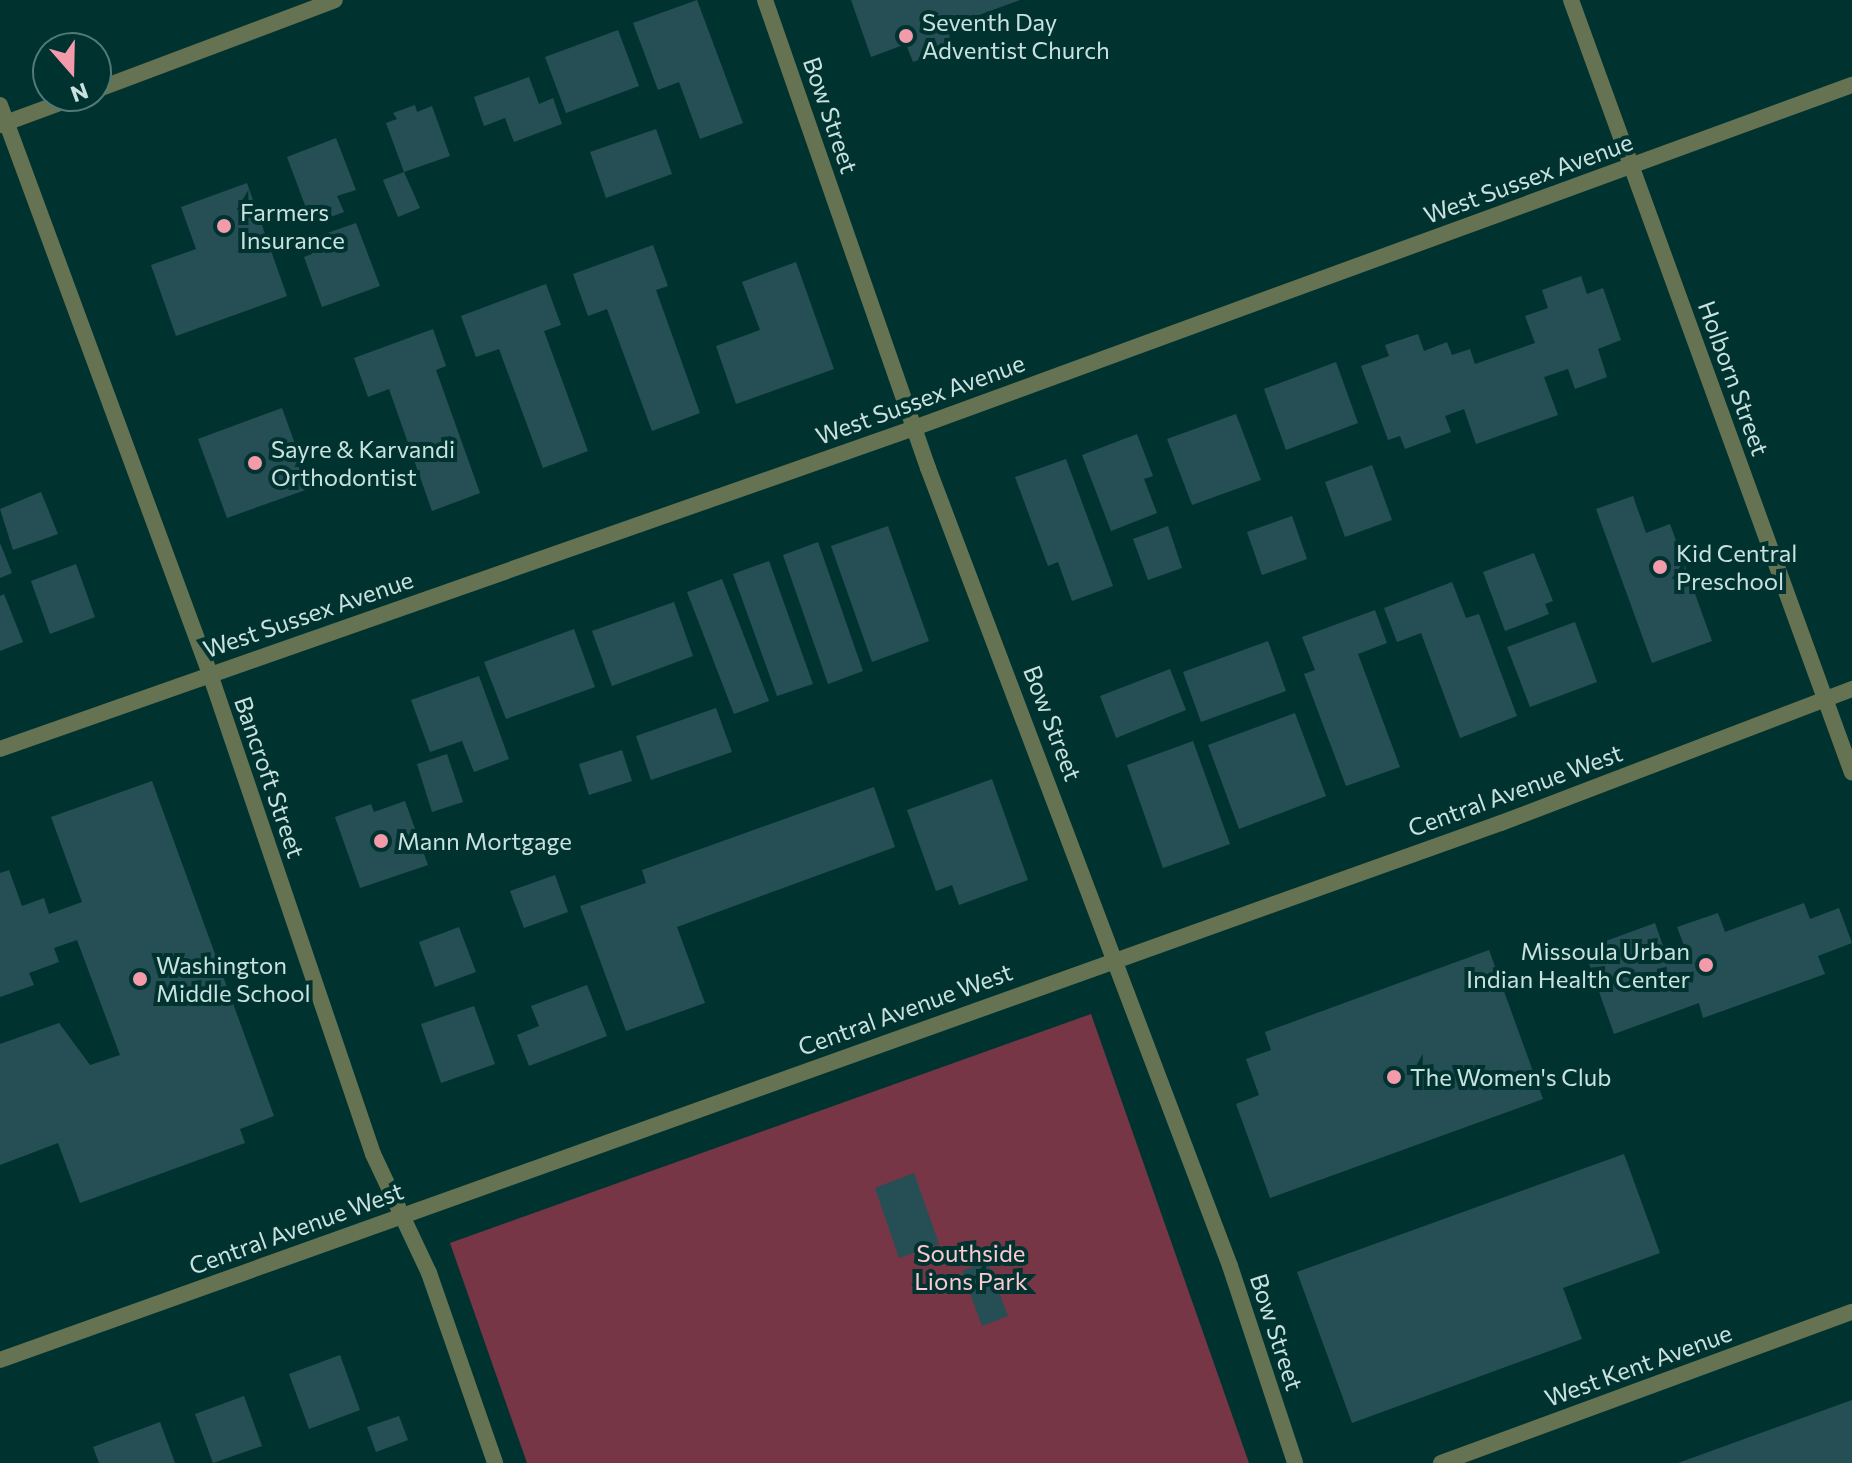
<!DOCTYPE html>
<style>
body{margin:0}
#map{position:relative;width:1852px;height:1463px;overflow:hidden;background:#003330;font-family:Commissioner,sans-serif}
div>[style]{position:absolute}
.green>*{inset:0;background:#763645}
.building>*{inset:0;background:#264f55}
.minor>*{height:16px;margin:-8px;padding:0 8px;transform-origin:8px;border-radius:8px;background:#657352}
.tertiary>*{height:16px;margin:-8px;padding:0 8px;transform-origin:8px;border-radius:8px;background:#657352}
.dots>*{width:22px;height:22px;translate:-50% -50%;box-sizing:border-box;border:4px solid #003330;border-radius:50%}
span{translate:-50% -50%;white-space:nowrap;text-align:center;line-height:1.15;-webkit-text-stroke:8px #003330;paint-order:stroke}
.poi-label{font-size:24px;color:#cae2df}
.left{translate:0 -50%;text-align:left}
.right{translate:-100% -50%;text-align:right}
.street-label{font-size:24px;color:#cae2df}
.park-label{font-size:24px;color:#fcc9d1}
.north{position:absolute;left:32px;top:32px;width:80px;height:80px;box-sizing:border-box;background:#003330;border:2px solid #517976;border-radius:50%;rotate:160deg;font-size:22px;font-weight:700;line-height:32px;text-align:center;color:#cae2df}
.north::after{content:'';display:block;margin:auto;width:28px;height:36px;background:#f39aab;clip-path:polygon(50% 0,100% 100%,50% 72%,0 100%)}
</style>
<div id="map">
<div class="green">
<div style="clip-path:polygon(1091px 1014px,1249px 1463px,527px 1463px,450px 1243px)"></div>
</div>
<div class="building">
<div style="clip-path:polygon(697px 0,743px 123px,700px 139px,679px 82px,658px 90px,633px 23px)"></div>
<div style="clip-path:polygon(851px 0,1020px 0,946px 27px,954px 48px,913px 62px,906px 44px,871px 57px)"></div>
<div style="clip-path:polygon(618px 30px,639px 86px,566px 113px,545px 57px)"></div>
<div style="clip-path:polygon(529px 77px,539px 104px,553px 98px,562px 124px,514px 142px,505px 118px,484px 126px,474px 97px)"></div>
<div style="clip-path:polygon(415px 105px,417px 112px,432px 106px,450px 156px,404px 172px,386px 123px,397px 119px,393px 113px)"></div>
<div style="clip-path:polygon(656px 129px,672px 174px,606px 198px,590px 152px)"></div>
<div style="clip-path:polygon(336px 138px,356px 190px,337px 196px,344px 212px,312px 224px,287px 157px)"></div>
<div style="clip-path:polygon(404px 172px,420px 208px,398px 217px,383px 180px)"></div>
<div style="clip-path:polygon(247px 183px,287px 296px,176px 336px,151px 265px,196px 249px,181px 207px)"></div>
<div style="clip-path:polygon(356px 223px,380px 286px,322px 307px,304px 257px,312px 254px,307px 240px)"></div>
<div style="clip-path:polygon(653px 245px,668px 286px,656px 290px,700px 413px,652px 431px,607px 309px,588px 316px,573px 274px)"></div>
<div style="clip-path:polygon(796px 262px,834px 369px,736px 404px,716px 346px,760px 330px,742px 282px)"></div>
<div style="clip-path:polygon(1581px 276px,1587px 294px,1603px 288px,1621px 340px,1598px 349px,1607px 377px,1575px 389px,1568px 369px,1544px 377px,1558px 415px,1476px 444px,1464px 409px,1445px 416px,1451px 432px,1405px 449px,1400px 436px,1388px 440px,1361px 366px,1389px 356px,1385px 345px,1418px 334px,1424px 351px,1447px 342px,1452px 355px,1470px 349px,1475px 364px,1535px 343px,1525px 316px,1548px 308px,1542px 290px)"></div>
<div style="clip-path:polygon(546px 284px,561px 325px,544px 331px,588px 451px,543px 468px,499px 349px,476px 357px,461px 316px)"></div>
<div style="clip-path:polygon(433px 329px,446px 366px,436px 370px,480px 493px,432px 511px,389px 389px,368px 397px,354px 358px)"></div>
<div style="clip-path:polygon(1336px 362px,1358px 423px,1286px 450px,1264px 389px)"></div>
<div style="clip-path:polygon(282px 408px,311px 488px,227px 518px,198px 439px)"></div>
<div style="clip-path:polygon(1236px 414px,1261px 480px,1192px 505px,1167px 439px)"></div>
<div style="clip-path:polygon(1137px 434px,1153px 476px,1144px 479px,1157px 513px,1111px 531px,1082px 455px)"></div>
<div style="clip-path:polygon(1066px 459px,1113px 586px,1072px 601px,1058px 562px,1048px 566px,1015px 477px)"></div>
<div style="clip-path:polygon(1372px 465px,1392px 520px,1345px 537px,1325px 482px)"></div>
<div style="clip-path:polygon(41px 492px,58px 534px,13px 550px,0 509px)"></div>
<div style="clip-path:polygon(1633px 496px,1646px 533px,1670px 524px,1712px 641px,1652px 663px,1596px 509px)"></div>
<div style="clip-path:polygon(1292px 516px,1307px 559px,1262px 575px,1247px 532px)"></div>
<div style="clip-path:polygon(888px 526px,929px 641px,872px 662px,831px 546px)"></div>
<div style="clip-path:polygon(1168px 526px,1182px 568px,1148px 580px,1133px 539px)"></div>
<div style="clip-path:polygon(818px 542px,863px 671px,828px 684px,783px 555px)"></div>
<div style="clip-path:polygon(0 543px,12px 573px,0 578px)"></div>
<div style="clip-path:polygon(1534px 553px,1553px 601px,1545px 604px,1549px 614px,1505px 631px,1483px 572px)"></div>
<div style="clip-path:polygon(769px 561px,813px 684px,777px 696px,733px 574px)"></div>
<div style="clip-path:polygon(76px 564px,95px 617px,50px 634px,31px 581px)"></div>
<div style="clip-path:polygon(722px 579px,769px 701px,734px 714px,687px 592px)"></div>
<div style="clip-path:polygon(1452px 582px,1466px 618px,1479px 614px,1517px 716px,1460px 738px,1421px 633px,1397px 642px,1384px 608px)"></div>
<div style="clip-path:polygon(4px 594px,23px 642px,0 651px,0 596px)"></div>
<div style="clip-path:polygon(674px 602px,693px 656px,612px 686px,592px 631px)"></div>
<div style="clip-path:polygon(1375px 610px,1387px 643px,1358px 654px,1400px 767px,1346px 786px,1304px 674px,1315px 670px,1302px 637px)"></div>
<div style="clip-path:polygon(1575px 622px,1597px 682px,1530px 707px,1507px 647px)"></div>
<div style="clip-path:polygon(574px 629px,595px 687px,506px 719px,484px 662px)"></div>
<div style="clip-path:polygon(1268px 641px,1286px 691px,1201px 722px,1183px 672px)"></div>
<div style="clip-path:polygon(1170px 669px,1186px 710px,1116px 738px,1100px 696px)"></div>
<div style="clip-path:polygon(479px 676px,509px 759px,474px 772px,462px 741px,430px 752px,411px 700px)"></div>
<div style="clip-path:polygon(716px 708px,732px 752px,651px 780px,636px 736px)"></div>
<div style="clip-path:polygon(1295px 713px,1326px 796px,1239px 829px,1208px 745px)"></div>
<div style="clip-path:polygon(1193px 741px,1230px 844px,1163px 868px,1127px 765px)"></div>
<div style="clip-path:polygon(622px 750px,632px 781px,589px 795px,579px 764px)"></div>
<div style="clip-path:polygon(447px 754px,463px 802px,432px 812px,417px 764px)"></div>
<div style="clip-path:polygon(992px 779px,1028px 880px,959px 905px,952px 885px,936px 891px,907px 810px)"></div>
<div style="clip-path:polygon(152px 781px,274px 1116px,240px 1129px,245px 1143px,80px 1203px,58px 1143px,0 1165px,0 1044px,59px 1023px,90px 1065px,120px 1055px,77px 940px,54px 948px,59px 962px,29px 973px,34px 985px,0 997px,0 873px,9px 870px,22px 906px,44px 898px,49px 914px,82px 902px,51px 817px)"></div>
<div style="clip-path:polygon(874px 787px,895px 847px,677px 927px,705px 1003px,626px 1031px,580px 906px,646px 883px,642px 870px)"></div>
<div style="clip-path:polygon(405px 801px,428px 865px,360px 888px,335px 817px,371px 804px,374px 812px)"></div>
<div style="clip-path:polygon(555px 875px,568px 912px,524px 928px,510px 891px)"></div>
<div style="clip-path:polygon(1804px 903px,1810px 919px,1839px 908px,1852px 943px,1818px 956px,1825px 974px,1703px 1018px,1699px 1003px,1614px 1034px,1584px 949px,1655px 923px,1666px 954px,1685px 948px,1677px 927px,1718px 913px,1725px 932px)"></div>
<div style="clip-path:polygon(459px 927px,476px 972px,435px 987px,419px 942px)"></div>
<div style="clip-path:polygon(1489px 950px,1543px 1099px,1270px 1198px,1236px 1104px,1259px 1095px,1246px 1059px,1271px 1050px,1265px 1032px)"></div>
<div style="clip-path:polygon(587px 985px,607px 1036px,529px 1066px,517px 1035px,539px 1026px,531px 1006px)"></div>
<div style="clip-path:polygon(474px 1006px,495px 1064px,441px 1083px,421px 1024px)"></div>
<div style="clip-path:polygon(1624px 1154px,1660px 1253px,1563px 1288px,1582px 1339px,1352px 1423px,1297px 1272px)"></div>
<div style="clip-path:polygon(914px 1173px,939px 1244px,899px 1258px,875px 1188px)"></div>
<div style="clip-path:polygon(987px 1261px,1008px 1316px,982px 1326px,962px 1271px)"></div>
<div style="clip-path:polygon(340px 1355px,360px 1410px,309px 1429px,289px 1374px)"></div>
<div style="clip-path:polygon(244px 1396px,262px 1446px,213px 1463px,195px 1414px)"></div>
<div style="clip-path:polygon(1852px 1400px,1852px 1463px,1678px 1463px)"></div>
<div style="clip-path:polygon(399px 1416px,408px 1440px,376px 1452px,367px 1427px)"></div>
<div style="clip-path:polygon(160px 1422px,175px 1463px,99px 1463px,93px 1447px)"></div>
</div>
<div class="minor">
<div style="left:765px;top:0;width:496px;rotate:70.8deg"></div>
<div style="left:928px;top:468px;width:853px;rotate:69.27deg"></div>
<div style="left:1230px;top:1266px;width:207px;rotate:71.7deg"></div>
<div style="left:1571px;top:0;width:822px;rotate:70.02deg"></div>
<div style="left:0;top:749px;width:969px;rotate:-19.35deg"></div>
<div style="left:914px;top:428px;width:999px;rotate:-20.09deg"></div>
<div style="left:0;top:1360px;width:1594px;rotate:-19.69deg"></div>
<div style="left:1501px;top:823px;width:376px;rotate:-20.9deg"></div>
<div style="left:1441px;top:1463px;width:438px;rotate:-20.2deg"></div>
</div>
<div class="tertiary">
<div style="left:96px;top:90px;width:255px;rotate:-20.6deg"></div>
<div style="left:0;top:105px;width:607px;rotate:69.74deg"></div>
<div style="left:210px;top:674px;width:507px;rotate:71.24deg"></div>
<div style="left:373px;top:1154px;width:132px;rotate:64.8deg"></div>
<div style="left:429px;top:1273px;width:201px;rotate:70.8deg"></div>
<div style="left:0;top:125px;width:84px;rotate:-20.2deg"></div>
</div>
<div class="dots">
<div style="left:906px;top:36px;background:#f39aab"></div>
<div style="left:224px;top:226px;background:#f39aab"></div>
<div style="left:255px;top:463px;background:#f39aab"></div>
<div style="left:1660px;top:567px;background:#f39aab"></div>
<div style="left:381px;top:841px;background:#f39aab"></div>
<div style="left:1706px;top:965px;background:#f39aab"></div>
<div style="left:140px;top:979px;background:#f39aab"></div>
<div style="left:1394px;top:1077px;background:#f39aab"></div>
</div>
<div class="poi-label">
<span class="left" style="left:922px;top:36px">Seventh Day<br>Adventist Church</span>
<span class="left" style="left:240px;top:226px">Farmers<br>Insurance</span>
<span class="left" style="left:271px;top:463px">Sayre &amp; Karvandi<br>Orthodontist</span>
<span class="left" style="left:1676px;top:567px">Kid Central<br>Preschool</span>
<span class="left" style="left:397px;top:841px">Mann Mortgage</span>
<span class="right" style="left:1690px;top:965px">Missoula Urban<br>Indian Health Center</span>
<span class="left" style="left:156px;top:979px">Washington<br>Middle School</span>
<span class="left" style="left:1410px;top:1077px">The Women's Club</span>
</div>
<div class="street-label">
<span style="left:831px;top:115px;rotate:71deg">Bow Street</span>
<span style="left:1528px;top:178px;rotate:-20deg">West Sussex Avenue</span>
<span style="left:1734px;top:378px;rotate:70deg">Holborn Street</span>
<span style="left:920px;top:399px;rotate:-20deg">West Sussex Avenue</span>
<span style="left:308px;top:614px;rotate:-19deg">West Sussex Avenue</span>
<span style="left:1053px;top:723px;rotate:69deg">Bow Street</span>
<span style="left:270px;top:777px;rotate:71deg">Bancroft Street</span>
<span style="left:1515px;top:790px;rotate:-20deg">Central Avenue West</span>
<span style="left:905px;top:1009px;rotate:-20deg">Central Avenue West</span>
<span style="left:296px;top:1228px;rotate:-20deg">Central Avenue West</span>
<span style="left:1277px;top:1332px;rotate:72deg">Bow Street</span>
<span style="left:1638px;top:1365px;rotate:-20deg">West Kent Avenue</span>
</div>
<div class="park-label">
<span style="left:971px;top:1267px">Southside<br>Lions Park</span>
</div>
<div class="north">N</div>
</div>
